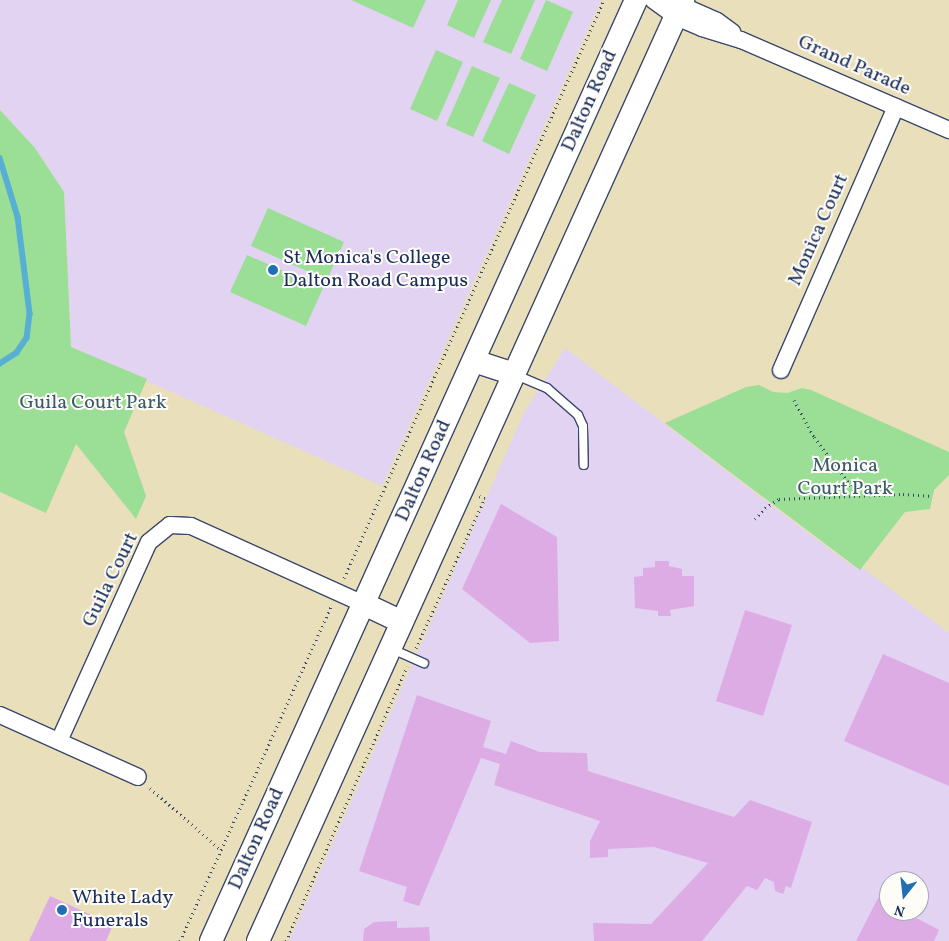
<!DOCTYPE html>
<style>
body{margin:0}
#map{position:relative;width:949px;height:941px;overflow:hidden;background:#eadfbb;font-family:Vollkorn,serif}
div>[style]{position:absolute}
.built>*{inset:0;background:#e3d3f2}
.green>*{inset:0;background:#9bde95}
.stream>*{height:5.5px;margin:-2.75px;padding:0 2.75px;transform-origin:2.75px;border-radius:2.75px;background:#57b0d4}
.building>*{inset:0;background:#ddace5}
.path>*{height:3px;margin-top:-1.5px;transform-origin:0;background:repeating-linear-gradient(90deg,#3a496c 0 1px,transparent 0 5px)}
.roads{filter:drop-shadow(1px 0 #3a496c) drop-shadow(-1px 0 #3a496c) drop-shadow(0 1px #3a496c) drop-shadow(0 -1px #3a496c)}
.service>*{height:8px;margin:-4px;padding:0 4px;transform-origin:4px;border-radius:4px;background:#fff}
.minor>*{height:16px;margin:-8px;padding:0 8px;transform-origin:8px;border-radius:8px;background:#fff}
.secondary>*{height:22px;margin:-11px;padding:0 11px;transform-origin:11px;border-radius:11px;background:#fff}
.dots>*{width:14px;height:14px;translate:-50% -50%;box-sizing:border-box;border:2px solid #fdfcf7;border-radius:50%}
span{translate:-50% -50%;white-space:nowrap;text-align:center;line-height:1.15;-webkit-text-stroke:4px #fdfcf7;paint-order:stroke}
.street-label{font-size:20px;color:#1b2f5e}
.poi-label{font-size:20px;color:#1b2f5e}
.left{translate:0 -50%;text-align:left}
.park-label{font-size:20px;color:#3b5b6c}
.north{position:absolute;left:879px;top:871px;width:50px;height:50px;box-sizing:border-box;background:#fdfcf7;border:1px solid #a3aaba;border-radius:50%;rotate:196deg;font-size:14px;font-weight:700;line-height:20px;text-align:center;color:#1b2f5e}
.north::after{content:'';display:block;margin:auto;width:18px;height:22px;background:#1f6fb2;clip-path:polygon(50% 0,100% 100%,50% 72%,0 100%)}
</style>
<div id="map">
<div class="built">
<div style="clip-path:polygon(0 0,601px 0,382px 486px,71px 347px,64px 192px,35px 148px,0 110px)"></div>
<div style="clip-path:polygon(evenodd,565px 348px,820px 542px,859px 570px,863px 568px,949px 633px,949px 941px,289px 941px,524px 413px,565px 348px,889px 881px,919px 881px,919px 911px,889px 911px,889px 881px)"></div>
</div>
<div class="green">
<div style="clip-path:polygon(351px 0,426px 0,413px 28px)"></div>
<div style="clip-path:polygon(458px 0,491px 0,474px 38px,447px 25px)"></div>
<div style="clip-path:polygon(502px 0,535px 0,511px 54px,483px 42px)"></div>
<div style="clip-path:polygon(546px 0,573px 12px,547px 71px,520px 59px)"></div>
<div style="clip-path:polygon(436px 50px,463px 62px,437px 121px,410px 109px)"></div>
<div style="clip-path:polygon(472px 66px,500px 78px,473px 137px,446px 125px)"></div>
<div style="clip-path:polygon(509px 83px,536px 95px,509px 154px,482px 141px)"></div>
<div style="clip-path:polygon(0 110px,35px 148px,64px 192px,71px 347px,147px 379px,124px 432px,146px 496px,136px 519px,76px 444px,46px 513px,0 492px)"></div>
<div style="clip-path:polygon(268px 208px,344px 242px,327px 280px,251px 246px)"></div>
<div style="clip-path:polygon(247px 255px,323px 288px,306px 326px,230px 292px)"></div>
<div style="clip-path:polygon(759px 385px,773px 392px,787px 393px,802px 388px,811px 390px,949px 452px,949px 475px,934px 490px,930px 509px,905px 512px,860px 570px,665px 423px,746px 387px)"></div>
</div>
<div class="stream">
<div style="left:0;top:158px;width:62px;rotate:73deg"></div>
<div style="left:18px;top:217px;width:98px;rotate:82.9deg"></div>
<div style="left:30px;top:314px;width:24px;rotate:97deg"></div>
<div style="left:27px;top:338px;width:18px;rotate:124deg"></div>
<div style="left:17px;top:353px;width:20px;rotate:147deg"></div>
</div>
<div class="building">
<div style="clip-path:polygon(501px 504px,557px 537px,559px 641px,530px 643px,462px 589px)"></div>
<div style="clip-path:polygon(655px 561px,669px 561px,669px 566px,682px 569px,682px 576px,694px 576px,694px 606px,670px 610px,671px 616px,658px 616px,658px 611px,635px 608px,634px 577px,643px 576px,643px 568px,655px 567px)"></div>
<div style="clip-path:polygon(745px 610px,792px 625px,763px 716px,716px 701px)"></div>
<div style="clip-path:polygon(883px 654px,949px 683px,949px 786px,844px 741px)"></div>
<div style="clip-path:polygon(417px 695px,491px 721px,483px 747px,506px 754px,511px 741px,540px 752px,587px 753px,588px 771px,734px 817px,750px 800px,812px 822px,791px 888px,786px 886px,783px 894px,775px 891px,774px 882px,765px 878px,757px 890px,747px 886px,702px 941px,594px 941px,593px 923px,651px 924px,708px 863px,654px 847px,608px 849px,608px 857px,590px 858px,590px 841px,600px 821px,494px 785px,500px 764px,481px 758px,419px 906px,403px 901px,407px 887px,359px 871px)"></div>
<div style="clip-path:polygon(50px 896px,113px 925px,106px 941px,29px 941px)"></div>
<div style="clip-path:polygon(878px 898px,889px 903px,889px 911px,903px 911px,939px 930px,934px 941px,856px 941px)"></div>
<div style="clip-path:polygon(397px 921px,397px 928px,429px 927px,430px 941px,363px 941px,364px 929px,374px 922px)"></div>
</div>
<div class="path">
<div style="left:794px;top:400px;width:42px;rotate:61.6deg"></div>
<div style="left:814px;top:437px;width:73px;rotate:52.8deg"></div>
<div style="left:755px;top:519px;width:15px;rotate:-48deg"></div>
<div style="left:765px;top:508px;width:17px;rotate:-33deg"></div>
<div style="left:779px;top:499px;width:124px;rotate:-2.3deg"></div>
<div style="left:903px;top:494px;width:30px;rotate:4deg"></div>
<div style="left:344px;top:578px;width:634px;rotate:-65.78deg"></div>
<div style="left:416px;top:648px;width:165px;rotate:-65.3deg"></div>
<div style="left:485px;top:498px;width:6px;rotate:-162deg"></div>
<div style="left:150px;top:788px;width:94px;rotate:41.1deg"></div>
<div style="left:180px;top:941px;width:367px;rotate:-65.7deg"></div>
<div style="left:286px;top:941px;width:300px;rotate:-66.2deg"></div>
</div>
<div class="roads">
<div class="service">
<div style="left:516px;top:375px;width:34px;rotate:23deg"></div>
<div style="left:547px;top:388px;width:41px;rotate:41.1deg"></div>
<div style="left:578px;top:415px;width:12px;rotate:66deg"></div>
<div style="left:583px;top:426px;width:39px;rotate:89deg"></div>
<div style="left:392px;top:649px;width:35px;rotate:24deg"></div>
</div>
<div class="minor">
<div style="left:653px;top:0;width:29px;rotate:36deg"></div>
<div style="left:676px;top:17px;width:28px;rotate:23deg"></div>
<div style="left:702px;top:28px;width:41px;rotate:17.1deg"></div>
<div style="left:741px;top:40px;width:227px;rotate:23.4deg"></div>
<div style="left:672px;top:1px;width:49px;rotate:24deg"></div>
<div style="left:717px;top:21px;width:19px;rotate:36deg"></div>
<div style="left:781px;top:370px;width:287px;rotate:-66.4deg"></div>
<div style="left:0;top:715px;width:151px;rotate:24.2deg"></div>
<div style="left:59px;top:741px;width:218px;rotate:-65.7deg"></div>
<div style="left:149px;top:542px;width:27px;rotate:-39deg"></div>
<div style="left:170px;top:525px;width:21px;rotate:3deg"></div>
<div style="left:191px;top:526px;width:190px;rotate:24.3deg"></div>
</div>
<div class="secondary">
<div style="left:474px;top:361px;width:42px;rotate:18deg"></div>
<div style="left:364px;top:604px;width:42px;rotate:25.3deg"></div>
<div style="left:211px;top:941px;width:1033px;rotate:-65.69deg"></div>
<div style="left:258px;top:941px;width:1033px;rotate:-65.69deg"></div>
</div>
</div>
<div class="dots">
<div style="left:273px;top:270px;background:#1f6fb2"></div>
<div style="left:62px;top:910px;background:#1f6fb2"></div>
</div>
<div class="street-label">
<span style="left:854px;top:66px;rotate:24deg">Grand Parade</span>
<span style="left:590px;top:101px;rotate:-66deg">Dalton Road</span>
<span style="left:819px;top:230px;rotate:-66deg">Monica Court</span>
<span style="left:424px;top:471px;rotate:-66deg">Dalton Road</span>
<span style="left:111px;top:580px;rotate:-64deg">Guila Court</span>
<span style="left:257px;top:839px;rotate:-66deg">Dalton Road</span>
</div>
<div class="poi-label">
<span class="left" style="left:283px;top:270px">St Monica's College<br>Dalton Road Campus</span>
<span class="left" style="left:72px;top:910px">White Lady<br>Funerals</span>
</div>
<div class="park-label">
<span style="left:93px;top:403px">Guila Court Park</span>
<span style="left:845px;top:478px">Monica<br>Court Park</span>
</div>
<div class="north">N</div>
</div>
